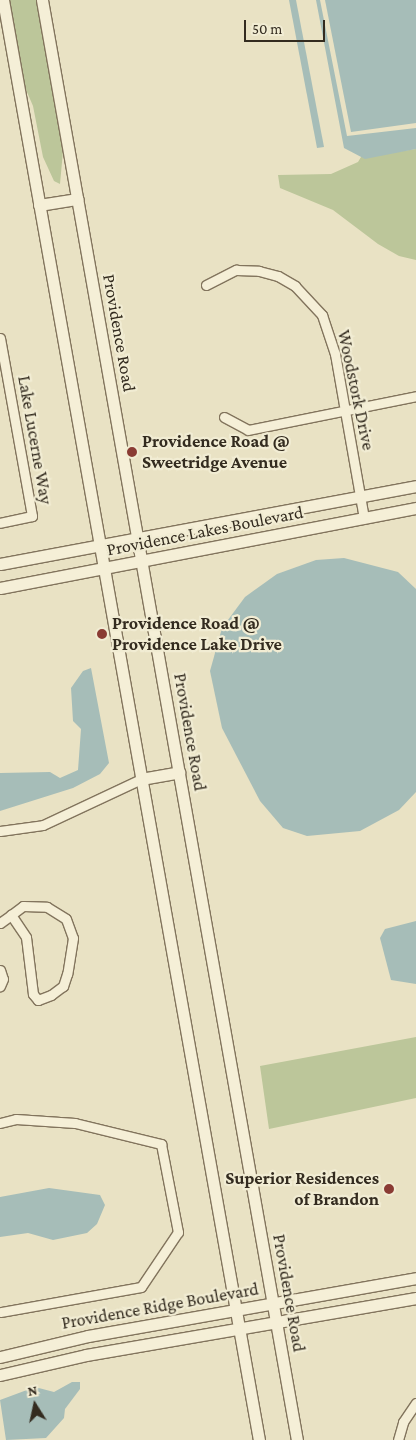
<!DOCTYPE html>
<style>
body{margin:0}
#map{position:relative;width:416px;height:1440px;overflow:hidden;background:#e9e2c4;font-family:"Crimson Pro",serif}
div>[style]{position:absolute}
.green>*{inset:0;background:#bcc69a}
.water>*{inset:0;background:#a6bdb8}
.roads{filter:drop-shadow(1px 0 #82745d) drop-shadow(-1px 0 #82745d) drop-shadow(0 1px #82745d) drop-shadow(0 -1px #82745d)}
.street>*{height:9px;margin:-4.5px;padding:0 4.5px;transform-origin:4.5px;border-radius:4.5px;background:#f5efd7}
.secondary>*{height:11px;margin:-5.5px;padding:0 5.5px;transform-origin:5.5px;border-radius:5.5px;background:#f5efd7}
.dots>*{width:14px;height:14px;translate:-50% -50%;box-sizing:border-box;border:2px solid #f1ecd3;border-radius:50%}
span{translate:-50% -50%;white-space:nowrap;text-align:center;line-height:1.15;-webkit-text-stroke:4.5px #f1ecd3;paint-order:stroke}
.street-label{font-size:18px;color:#332b1f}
.poi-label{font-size:18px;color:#332b1f;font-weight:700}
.left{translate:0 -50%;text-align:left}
.right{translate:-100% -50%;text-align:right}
.north{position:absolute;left:10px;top:1380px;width:50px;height:50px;-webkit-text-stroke:4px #f1ecd3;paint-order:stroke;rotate:350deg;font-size:14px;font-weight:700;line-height:20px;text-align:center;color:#332b1f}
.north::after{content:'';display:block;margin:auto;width:18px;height:22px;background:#332b1f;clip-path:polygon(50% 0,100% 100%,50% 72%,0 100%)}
.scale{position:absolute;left:244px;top:20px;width:81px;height:22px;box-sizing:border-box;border:2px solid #332b1f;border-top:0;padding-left:6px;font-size:15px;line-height:18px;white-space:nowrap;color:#332b1f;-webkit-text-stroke:4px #f1ecd3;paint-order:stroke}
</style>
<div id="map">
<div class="green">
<div style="clip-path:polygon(8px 0,36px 0,63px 151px,60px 184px,54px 181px,43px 157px,33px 106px,24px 85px)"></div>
<div style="clip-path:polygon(416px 149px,416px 260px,399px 256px,378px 244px,333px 210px,280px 188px,278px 175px,331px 174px,358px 162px,361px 157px)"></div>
<div style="clip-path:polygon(416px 1037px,416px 1098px,269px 1129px,260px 1066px)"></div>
</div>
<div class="water">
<div style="clip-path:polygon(289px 0,296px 0,324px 147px,317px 148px)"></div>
<div style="clip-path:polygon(316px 0,320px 0,347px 136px,416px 128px,416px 149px,365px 159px,344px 148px)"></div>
<div style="clip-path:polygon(325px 0,416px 0,416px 123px,351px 132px)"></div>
<div style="clip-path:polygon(344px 558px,398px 572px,416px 589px,416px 792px,399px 810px,360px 831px,307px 836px,283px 828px,260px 801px,222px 728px,210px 671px,222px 628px,245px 597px,277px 574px,316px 560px)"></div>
<div style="clip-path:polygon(91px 668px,109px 763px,100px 774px,73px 788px,0 811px,0 773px,50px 772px,60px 778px,78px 770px,81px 729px,73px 721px,71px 688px,83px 671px)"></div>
<div style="clip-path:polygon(416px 921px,416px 984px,391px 980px,380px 938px,385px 929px)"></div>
<div style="clip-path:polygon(49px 1188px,100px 1195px,105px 1205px,97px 1224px,87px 1233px,53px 1240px,28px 1233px,0 1237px,0 1197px)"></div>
<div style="clip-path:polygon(72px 1382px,80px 1382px,80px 1389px,65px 1409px,64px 1418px,46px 1438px,6px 1440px,0 1400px,35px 1387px,54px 1392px)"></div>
</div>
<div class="roads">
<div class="street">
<div style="left:206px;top:285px;width:34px;rotate:-27deg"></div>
<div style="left:236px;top:270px;width:23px;rotate:2deg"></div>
<div style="left:259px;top:271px;width:20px;rotate:15deg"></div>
<div style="left:278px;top:276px;width:20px;rotate:30deg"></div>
<div style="left:295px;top:286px;width:40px;rotate:47deg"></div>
<div style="left:322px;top:315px;width:41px;rotate:71.6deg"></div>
<div style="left:335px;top:354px;width:167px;rotate:80deg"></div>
<div style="left:0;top:338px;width:181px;rotate:79.8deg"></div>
<div style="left:32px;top:516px;width:33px;rotate:168deg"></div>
<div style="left:224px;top:417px;width:27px;rotate:28deg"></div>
<div style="left:248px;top:430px;width:171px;rotate:-11.4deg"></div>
<div style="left:0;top:831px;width:43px;rotate:-7.9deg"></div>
<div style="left:43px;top:825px;width:108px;rotate:-25.1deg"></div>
<div style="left:0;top:923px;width:14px;rotate:-36deg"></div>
<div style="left:11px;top:915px;width:15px;rotate:-37deg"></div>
<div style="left:23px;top:906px;width:24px;rotate:2deg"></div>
<div style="left:47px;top:907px;width:22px;rotate:32deg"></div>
<div style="left:66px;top:919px;width:20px;rotate:70deg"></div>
<div style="left:73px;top:938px;width:36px;rotate:99deg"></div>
<div style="left:67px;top:974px;width:13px;rotate:108deg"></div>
<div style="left:63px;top:986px;width:15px;rotate:143deg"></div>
<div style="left:51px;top:995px;width:14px;rotate:159deg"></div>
<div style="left:38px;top:1000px;width:8px;rotate:-130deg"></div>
<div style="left:33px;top:994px;width:57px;rotate:-97deg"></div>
<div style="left:26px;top:937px;width:27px;rotate:-124deg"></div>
<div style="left:0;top:970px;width:9px;rotate:72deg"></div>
<div style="left:3px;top:979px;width:8px;rotate:113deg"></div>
<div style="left:0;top:1123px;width:16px;rotate:-14deg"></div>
<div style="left:16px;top:1119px;width:59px;rotate:3.9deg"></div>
<div style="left:75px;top:1123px;width:89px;rotate:13.7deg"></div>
<div style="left:161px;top:1144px;width:90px;rotate:79.1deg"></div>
<div style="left:178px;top:1232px;width:66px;rotate:123.9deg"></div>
<div style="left:141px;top:1287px;width:143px;rotate:169.9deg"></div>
<div style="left:398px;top:1440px;width:19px;rotate:-74deg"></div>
<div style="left:403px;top:1422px;width:23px;rotate:-56deg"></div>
</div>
<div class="secondary">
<div style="left:3px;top:0;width:1463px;rotate:79.92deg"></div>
<div style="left:42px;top:0;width:1462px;rotate:79.96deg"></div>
<div style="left:39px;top:205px;width:39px;rotate:-9deg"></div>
<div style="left:0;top:564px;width:423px;rotate:-10.6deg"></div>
<div style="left:0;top:588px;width:424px;rotate:-10.9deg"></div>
<div style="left:141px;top:779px;width:39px;rotate:-10deg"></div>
<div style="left:0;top:1357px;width:90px;rotate:-13.4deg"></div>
<div style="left:88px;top:1336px;width:333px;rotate:-10deg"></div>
<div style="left:0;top:1375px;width:88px;rotate:-13.1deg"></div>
<div style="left:86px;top:1355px;width:335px;rotate:-9.8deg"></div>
</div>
</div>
<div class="dots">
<div style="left:132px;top:452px;background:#8a3b33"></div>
<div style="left:102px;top:634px;background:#8a3b33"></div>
<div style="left:389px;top:1189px;background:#8a3b33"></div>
</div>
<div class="street-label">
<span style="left:119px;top:333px;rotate:80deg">Providence Road</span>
<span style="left:356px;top:390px;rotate:78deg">Woodstork Drive</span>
<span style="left:35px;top:440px;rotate:80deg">Lake Lucerne Way</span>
<span style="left:205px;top:531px;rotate:-11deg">Providence Lakes Boulevard</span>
<span style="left:190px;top:732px;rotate:80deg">Providence Road</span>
<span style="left:289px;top:1293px;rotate:80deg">Providence Road</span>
<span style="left:160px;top:1306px;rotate:-10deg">Providence Ridge Boulevard</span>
</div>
<div class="poi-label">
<span class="left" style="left:142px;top:452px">Providence Road @<br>Sweetridge Avenue</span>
<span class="left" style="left:112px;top:634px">Providence Road @<br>Providence Lake Drive</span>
<span class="right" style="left:379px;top:1189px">Superior Residences<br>of Brandon</span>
</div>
<div class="north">N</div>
<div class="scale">50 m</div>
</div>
